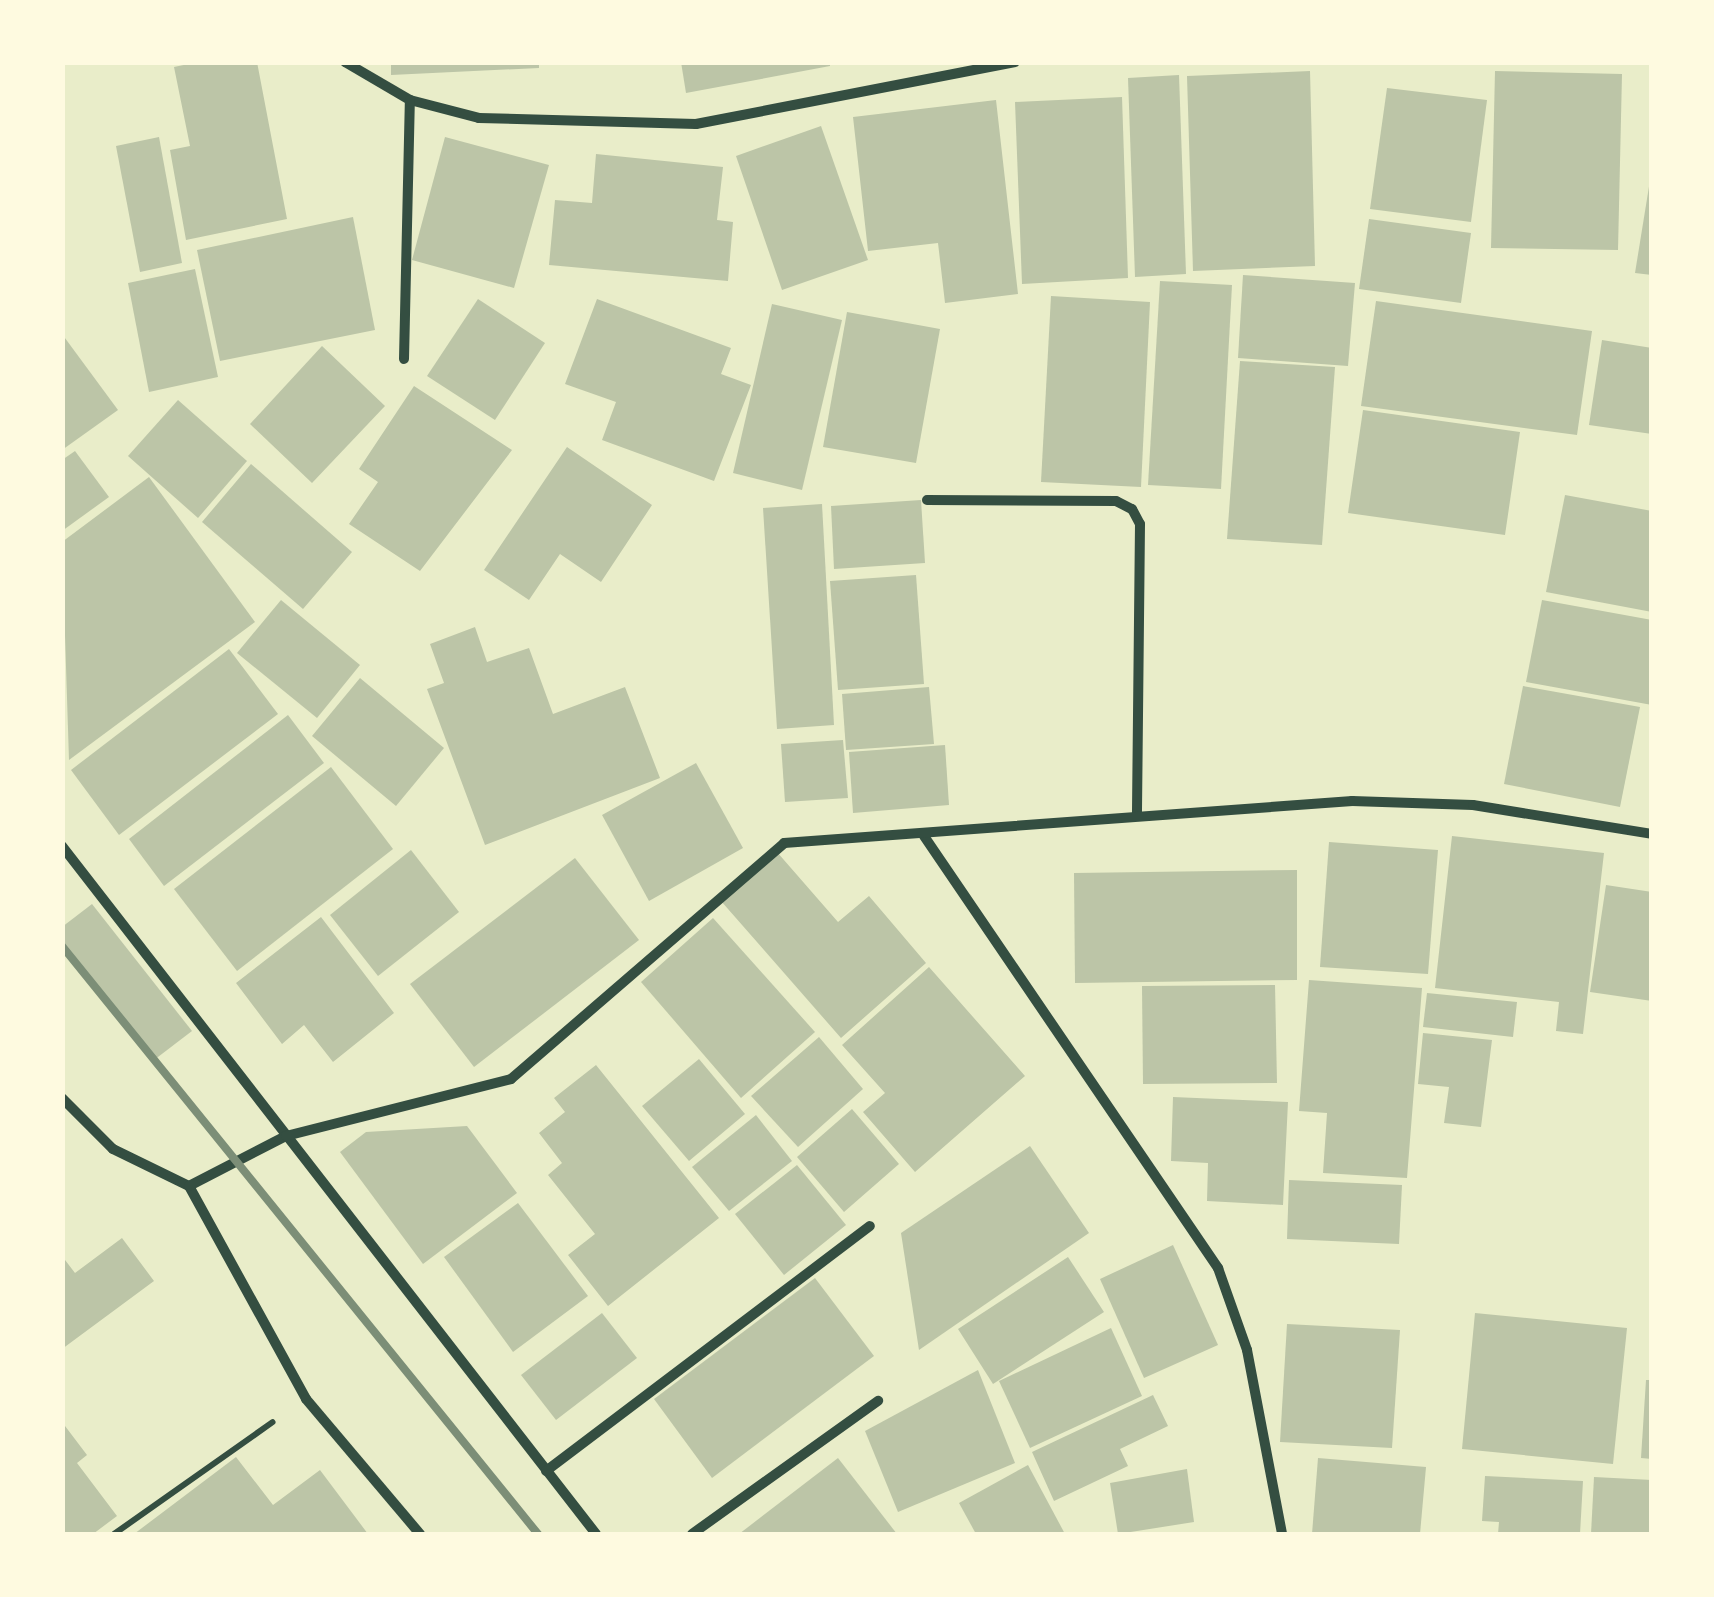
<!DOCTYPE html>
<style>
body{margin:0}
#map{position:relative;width:1714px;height:1597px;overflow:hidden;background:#e9edc9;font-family:Inter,sans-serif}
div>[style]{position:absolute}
.building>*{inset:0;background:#bcc5a7}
.path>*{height:6px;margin:-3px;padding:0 3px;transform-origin:3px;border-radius:3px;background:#344e41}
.minor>*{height:10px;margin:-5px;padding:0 5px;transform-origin:5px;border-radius:5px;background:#344e41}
.rail>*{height:8px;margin:-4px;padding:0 4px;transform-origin:4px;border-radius:4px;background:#7c8e77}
span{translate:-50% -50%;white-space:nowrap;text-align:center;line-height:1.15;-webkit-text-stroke:8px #fefae0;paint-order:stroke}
.frame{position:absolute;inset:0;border:65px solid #fefae0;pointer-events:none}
</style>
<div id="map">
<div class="building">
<div style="clip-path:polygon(198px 62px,257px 62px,287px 219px,186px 240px,170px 150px,190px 146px,174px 67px)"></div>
<div style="clip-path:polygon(391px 62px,539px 62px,539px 68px,391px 75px)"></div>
<div style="clip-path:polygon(681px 62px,830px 62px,830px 66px,686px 93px)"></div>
<div style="clip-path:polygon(1310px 71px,1315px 266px,1193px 271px,1187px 76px)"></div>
<div style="clip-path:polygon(1495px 71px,1622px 74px,1618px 250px,1491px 248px)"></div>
<div style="clip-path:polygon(1179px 75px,1186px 274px,1135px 277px,1128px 78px)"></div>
<div style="clip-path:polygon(1387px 88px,1487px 100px,1471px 222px,1370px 209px)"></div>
<div style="clip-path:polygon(1122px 97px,1128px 278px,1022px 284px,1015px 102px)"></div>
<div style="clip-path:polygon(996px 100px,1018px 294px,945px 303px,938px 243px,868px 251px,853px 117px)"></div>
<div style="clip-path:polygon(821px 126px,868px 260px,782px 290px,736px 156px)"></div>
<div style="clip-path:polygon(159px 137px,182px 263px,140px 272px,116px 146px)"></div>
<div style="clip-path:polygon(445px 137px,549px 165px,514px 288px,412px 260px)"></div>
<div style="clip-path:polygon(596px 154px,723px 167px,717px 220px,733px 222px,728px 281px,549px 265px,555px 200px,592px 203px)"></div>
<div style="clip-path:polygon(1652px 168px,1652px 275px,1635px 273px)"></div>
<div style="clip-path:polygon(353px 217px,375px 330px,220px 361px,197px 250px)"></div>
<div style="clip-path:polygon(1369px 219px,1471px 233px,1461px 303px,1359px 289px)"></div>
<div style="clip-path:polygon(195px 269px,218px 377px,149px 392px,128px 283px)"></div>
<div style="clip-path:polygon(1243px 275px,1355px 283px,1348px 366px,1238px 358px)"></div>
<div style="clip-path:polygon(1160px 281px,1232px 285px,1221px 489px,1148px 485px)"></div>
<div style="clip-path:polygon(1051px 296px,1150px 302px,1141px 487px,1041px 482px)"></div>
<div style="clip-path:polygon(478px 299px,545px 343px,495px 420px,427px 376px)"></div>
<div style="clip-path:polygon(597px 299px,731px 348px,721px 374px,751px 385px,714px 481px,602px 440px,616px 402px,565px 384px)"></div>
<div style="clip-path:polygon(1376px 301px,1592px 331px,1577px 435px,1361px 406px)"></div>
<div style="clip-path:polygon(772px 304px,842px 320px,802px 490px,733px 473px)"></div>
<div style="clip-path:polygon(847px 312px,940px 329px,916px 463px,823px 447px)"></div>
<div style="clip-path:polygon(62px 334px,118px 410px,62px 450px)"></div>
<div style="clip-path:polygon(1602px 340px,1652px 348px,1652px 434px,1589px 425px)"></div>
<div style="clip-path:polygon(322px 346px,385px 406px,312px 483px,250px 424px)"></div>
<div style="clip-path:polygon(1240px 361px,1335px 367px,1322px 545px,1227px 539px)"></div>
<div style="clip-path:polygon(414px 386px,512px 450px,420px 571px,349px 524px,378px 482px,359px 469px)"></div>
<div style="clip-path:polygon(178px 400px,247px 461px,198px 518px,128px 456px)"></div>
<div style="clip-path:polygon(1363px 410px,1520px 432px,1505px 535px,1348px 513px)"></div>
<div style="clip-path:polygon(567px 447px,652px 505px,601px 582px,560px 554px,529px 600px,484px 570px)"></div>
<div style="clip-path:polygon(75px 451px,109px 497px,62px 531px,62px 460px)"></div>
<div style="clip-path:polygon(251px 464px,352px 552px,303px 609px,202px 522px)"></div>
<div style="clip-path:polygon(149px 477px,255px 622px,69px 760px,62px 542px)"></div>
<div style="clip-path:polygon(1565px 495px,1652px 511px,1652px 612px,1546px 592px)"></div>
<div style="clip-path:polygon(921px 500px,925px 563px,834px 569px,831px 506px)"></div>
<div style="clip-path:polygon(822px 504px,834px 725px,777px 729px,763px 508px)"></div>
<div style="clip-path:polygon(916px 575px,924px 684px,838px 690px,830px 581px)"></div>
<div style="clip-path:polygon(281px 600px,360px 665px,317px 718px,237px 653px)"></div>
<div style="clip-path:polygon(1542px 600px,1652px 620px,1652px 705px,1526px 682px)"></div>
<div style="clip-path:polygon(475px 627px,487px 662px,529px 648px,553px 714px,625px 687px,660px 778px,485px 845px,427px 689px,444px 683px,430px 644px)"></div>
<div style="clip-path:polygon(229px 649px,278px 714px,119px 835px,71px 770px)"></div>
<div style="clip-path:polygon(360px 678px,444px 748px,396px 806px,312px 736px)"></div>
<div style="clip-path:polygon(1523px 686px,1640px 707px,1620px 807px,1504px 784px)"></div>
<div style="clip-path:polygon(929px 687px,934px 744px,846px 750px,842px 694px)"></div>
<div style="clip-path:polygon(288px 715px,324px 763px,164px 886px,129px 839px)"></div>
<div style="clip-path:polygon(843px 740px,848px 798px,785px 802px,781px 744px)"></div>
<div style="clip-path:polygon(945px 745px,949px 805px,853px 813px,849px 752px)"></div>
<div style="clip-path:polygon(696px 763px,743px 848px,649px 901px,602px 815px)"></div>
<div style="clip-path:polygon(331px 767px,393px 849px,237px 971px,174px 889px)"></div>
<div style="clip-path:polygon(1452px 836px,1604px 853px,1583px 1034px,1556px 1031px,1559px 1002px,1435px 988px)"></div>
<div style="clip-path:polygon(1329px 842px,1438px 850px,1428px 974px,1320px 967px)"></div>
<div style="clip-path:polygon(411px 850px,459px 912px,378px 976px,330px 915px)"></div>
<div style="clip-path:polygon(777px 852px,838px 922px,869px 896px,926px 963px,841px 1038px,721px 901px)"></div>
<div style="clip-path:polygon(575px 858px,639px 940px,474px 1067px,410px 984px)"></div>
<div style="clip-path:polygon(1297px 870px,1297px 980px,1075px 983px,1074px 873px)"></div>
<div style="clip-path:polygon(1606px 885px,1652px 892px,1652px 1001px,1590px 992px)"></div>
<div style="clip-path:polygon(92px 904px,192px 1031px,154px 1060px,62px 942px,62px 927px)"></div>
<div style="clip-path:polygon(321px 917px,394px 1013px,333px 1062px,304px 1025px,282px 1044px,236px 983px)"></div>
<div style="clip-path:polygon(713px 918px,815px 1032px,741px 1098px,641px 982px)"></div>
<div style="clip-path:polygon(929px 967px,1025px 1076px,915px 1172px,863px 1112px,885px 1093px,842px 1045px)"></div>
<div style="clip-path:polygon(1309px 980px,1422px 988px,1407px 1178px,1323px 1173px,1327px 1113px,1299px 1111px)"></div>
<div style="clip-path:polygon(1275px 985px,1277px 1083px,1143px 1084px,1142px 986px)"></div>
<div style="clip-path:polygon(1427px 993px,1517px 1002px,1513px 1037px,1423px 1027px)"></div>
<div style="clip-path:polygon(1423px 1033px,1492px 1040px,1481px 1127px,1444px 1123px,1449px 1087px,1418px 1084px)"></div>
<div style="clip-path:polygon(819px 1037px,863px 1089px,798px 1147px,751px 1096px)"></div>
<div style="clip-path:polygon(699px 1059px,745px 1114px,689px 1161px,642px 1106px)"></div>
<div style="clip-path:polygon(596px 1065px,719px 1218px,608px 1306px,568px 1255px,595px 1234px,548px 1175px,562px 1163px,539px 1133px,565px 1112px,554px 1098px)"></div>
<div style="clip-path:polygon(1173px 1097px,1288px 1102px,1283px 1205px,1207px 1201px,1208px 1163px,1171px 1161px)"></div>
<div style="clip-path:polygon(852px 1109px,899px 1164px,844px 1212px,797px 1157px)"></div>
<div style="clip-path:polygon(756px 1115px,792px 1161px,729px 1211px,692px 1167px)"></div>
<div style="clip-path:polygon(467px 1126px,517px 1193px,423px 1264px,340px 1152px,366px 1132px)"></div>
<div style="clip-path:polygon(1030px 1146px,1089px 1233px,919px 1350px,901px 1233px)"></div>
<div style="clip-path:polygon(797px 1165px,846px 1225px,784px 1275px,735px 1214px)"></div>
<div style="clip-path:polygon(1289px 1180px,1402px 1185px,1399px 1244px,1287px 1239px)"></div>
<div style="clip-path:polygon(518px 1203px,588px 1296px,513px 1352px,444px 1257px)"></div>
<div style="clip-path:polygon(122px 1238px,154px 1281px,62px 1349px,62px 1256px,75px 1273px)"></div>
<div style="clip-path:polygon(1173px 1245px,1218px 1345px,1144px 1378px,1100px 1279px)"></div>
<div style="clip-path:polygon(1068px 1257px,1104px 1312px,993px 1384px,958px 1329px)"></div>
<div style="clip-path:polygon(815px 1278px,874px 1356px,712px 1478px,654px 1399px)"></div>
<div style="clip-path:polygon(602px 1313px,637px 1358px,556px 1420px,521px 1375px)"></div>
<div style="clip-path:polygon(1475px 1313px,1627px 1328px,1613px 1464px,1462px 1449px)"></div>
<div style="clip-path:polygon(1287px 1324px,1400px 1330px,1392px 1448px,1280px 1442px)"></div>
<div style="clip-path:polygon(1111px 1328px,1142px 1396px,1030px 1448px,999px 1381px)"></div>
<div style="clip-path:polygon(978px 1370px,1015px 1463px,898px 1512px,865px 1431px)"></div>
<div style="clip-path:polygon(1646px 1380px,1652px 1380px,1652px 1459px,1641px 1458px)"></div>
<div style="clip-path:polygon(1153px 1395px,1168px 1426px,1120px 1449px,1128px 1466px,1054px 1501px,1032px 1452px)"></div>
<div style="clip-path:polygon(62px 1422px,87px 1455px,77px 1463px,117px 1516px,93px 1534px,62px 1534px)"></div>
<div style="clip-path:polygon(236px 1457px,273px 1505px,320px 1470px,368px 1534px,134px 1534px)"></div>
<div style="clip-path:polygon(838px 1458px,897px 1534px,739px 1534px)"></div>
<div style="clip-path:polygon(1318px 1458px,1426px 1467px,1420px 1534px,1312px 1534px)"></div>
<div style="clip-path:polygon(1028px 1465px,1065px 1534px,976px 1534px,959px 1503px)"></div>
<div style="clip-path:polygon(1187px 1469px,1194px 1522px,1118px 1534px,1110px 1483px)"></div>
<div style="clip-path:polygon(1485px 1476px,1583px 1481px,1580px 1534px,1498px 1534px,1499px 1522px,1482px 1521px)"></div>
<div style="clip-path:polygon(1594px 1477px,1652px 1480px,1652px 1534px,1591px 1534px)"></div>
</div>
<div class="path">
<div style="left:114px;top:1534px;width:194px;rotate:-35.2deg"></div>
</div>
<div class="minor">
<div style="left:345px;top:62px;width:75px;rotate:30.3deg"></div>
<div style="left:410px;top:100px;width:71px;rotate:14.6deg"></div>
<div style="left:479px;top:118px;width:217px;rotate:1.6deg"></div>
<div style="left:696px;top:124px;width:325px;rotate:-11deg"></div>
<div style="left:404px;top:359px;width:259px;rotate:-88.7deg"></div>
<div style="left:927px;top:500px;width:189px;rotate:0.3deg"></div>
<div style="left:1116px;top:501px;width:18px;rotate:27deg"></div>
<div style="left:1132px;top:509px;width:17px;rotate:62deg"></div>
<div style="left:1140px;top:524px;width:289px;rotate:90.6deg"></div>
<div style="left:924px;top:836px;width:523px;rotate:55.76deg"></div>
<div style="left:1218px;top:1268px;width:87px;rotate:70.5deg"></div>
<div style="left:1247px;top:1350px;width:187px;rotate:79.2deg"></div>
<div style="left:62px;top:846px;width:871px;rotate:52.18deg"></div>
<div style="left:62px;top:1098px;width:72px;rotate:45deg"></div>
<div style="left:113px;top:1149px;width:85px;rotate:26deg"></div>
<div style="left:189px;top:1186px;width:243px;rotate:61.2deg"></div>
<div style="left:306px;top:1399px;width:177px;rotate:49.8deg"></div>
<div style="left:189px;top:1186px;width:109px;rotate:-27.3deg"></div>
<div style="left:286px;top:1136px;width:232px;rotate:-14.2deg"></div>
<div style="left:511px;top:1079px;width:361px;rotate:-40.8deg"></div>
<div style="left:784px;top:843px;width:570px;rotate:-4.23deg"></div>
<div style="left:1352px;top:801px;width:121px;rotate:1.9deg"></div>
<div style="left:1473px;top:805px;width:181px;rotate:9.2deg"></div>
<div style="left:546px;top:1471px;width:406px;rotate:-37.1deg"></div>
<div style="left:692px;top:1534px;width:229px;rotate:-35.6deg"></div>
</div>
<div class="rail">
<div style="left:62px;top:946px;width:757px;rotate:51.01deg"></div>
</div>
<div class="frame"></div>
</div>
